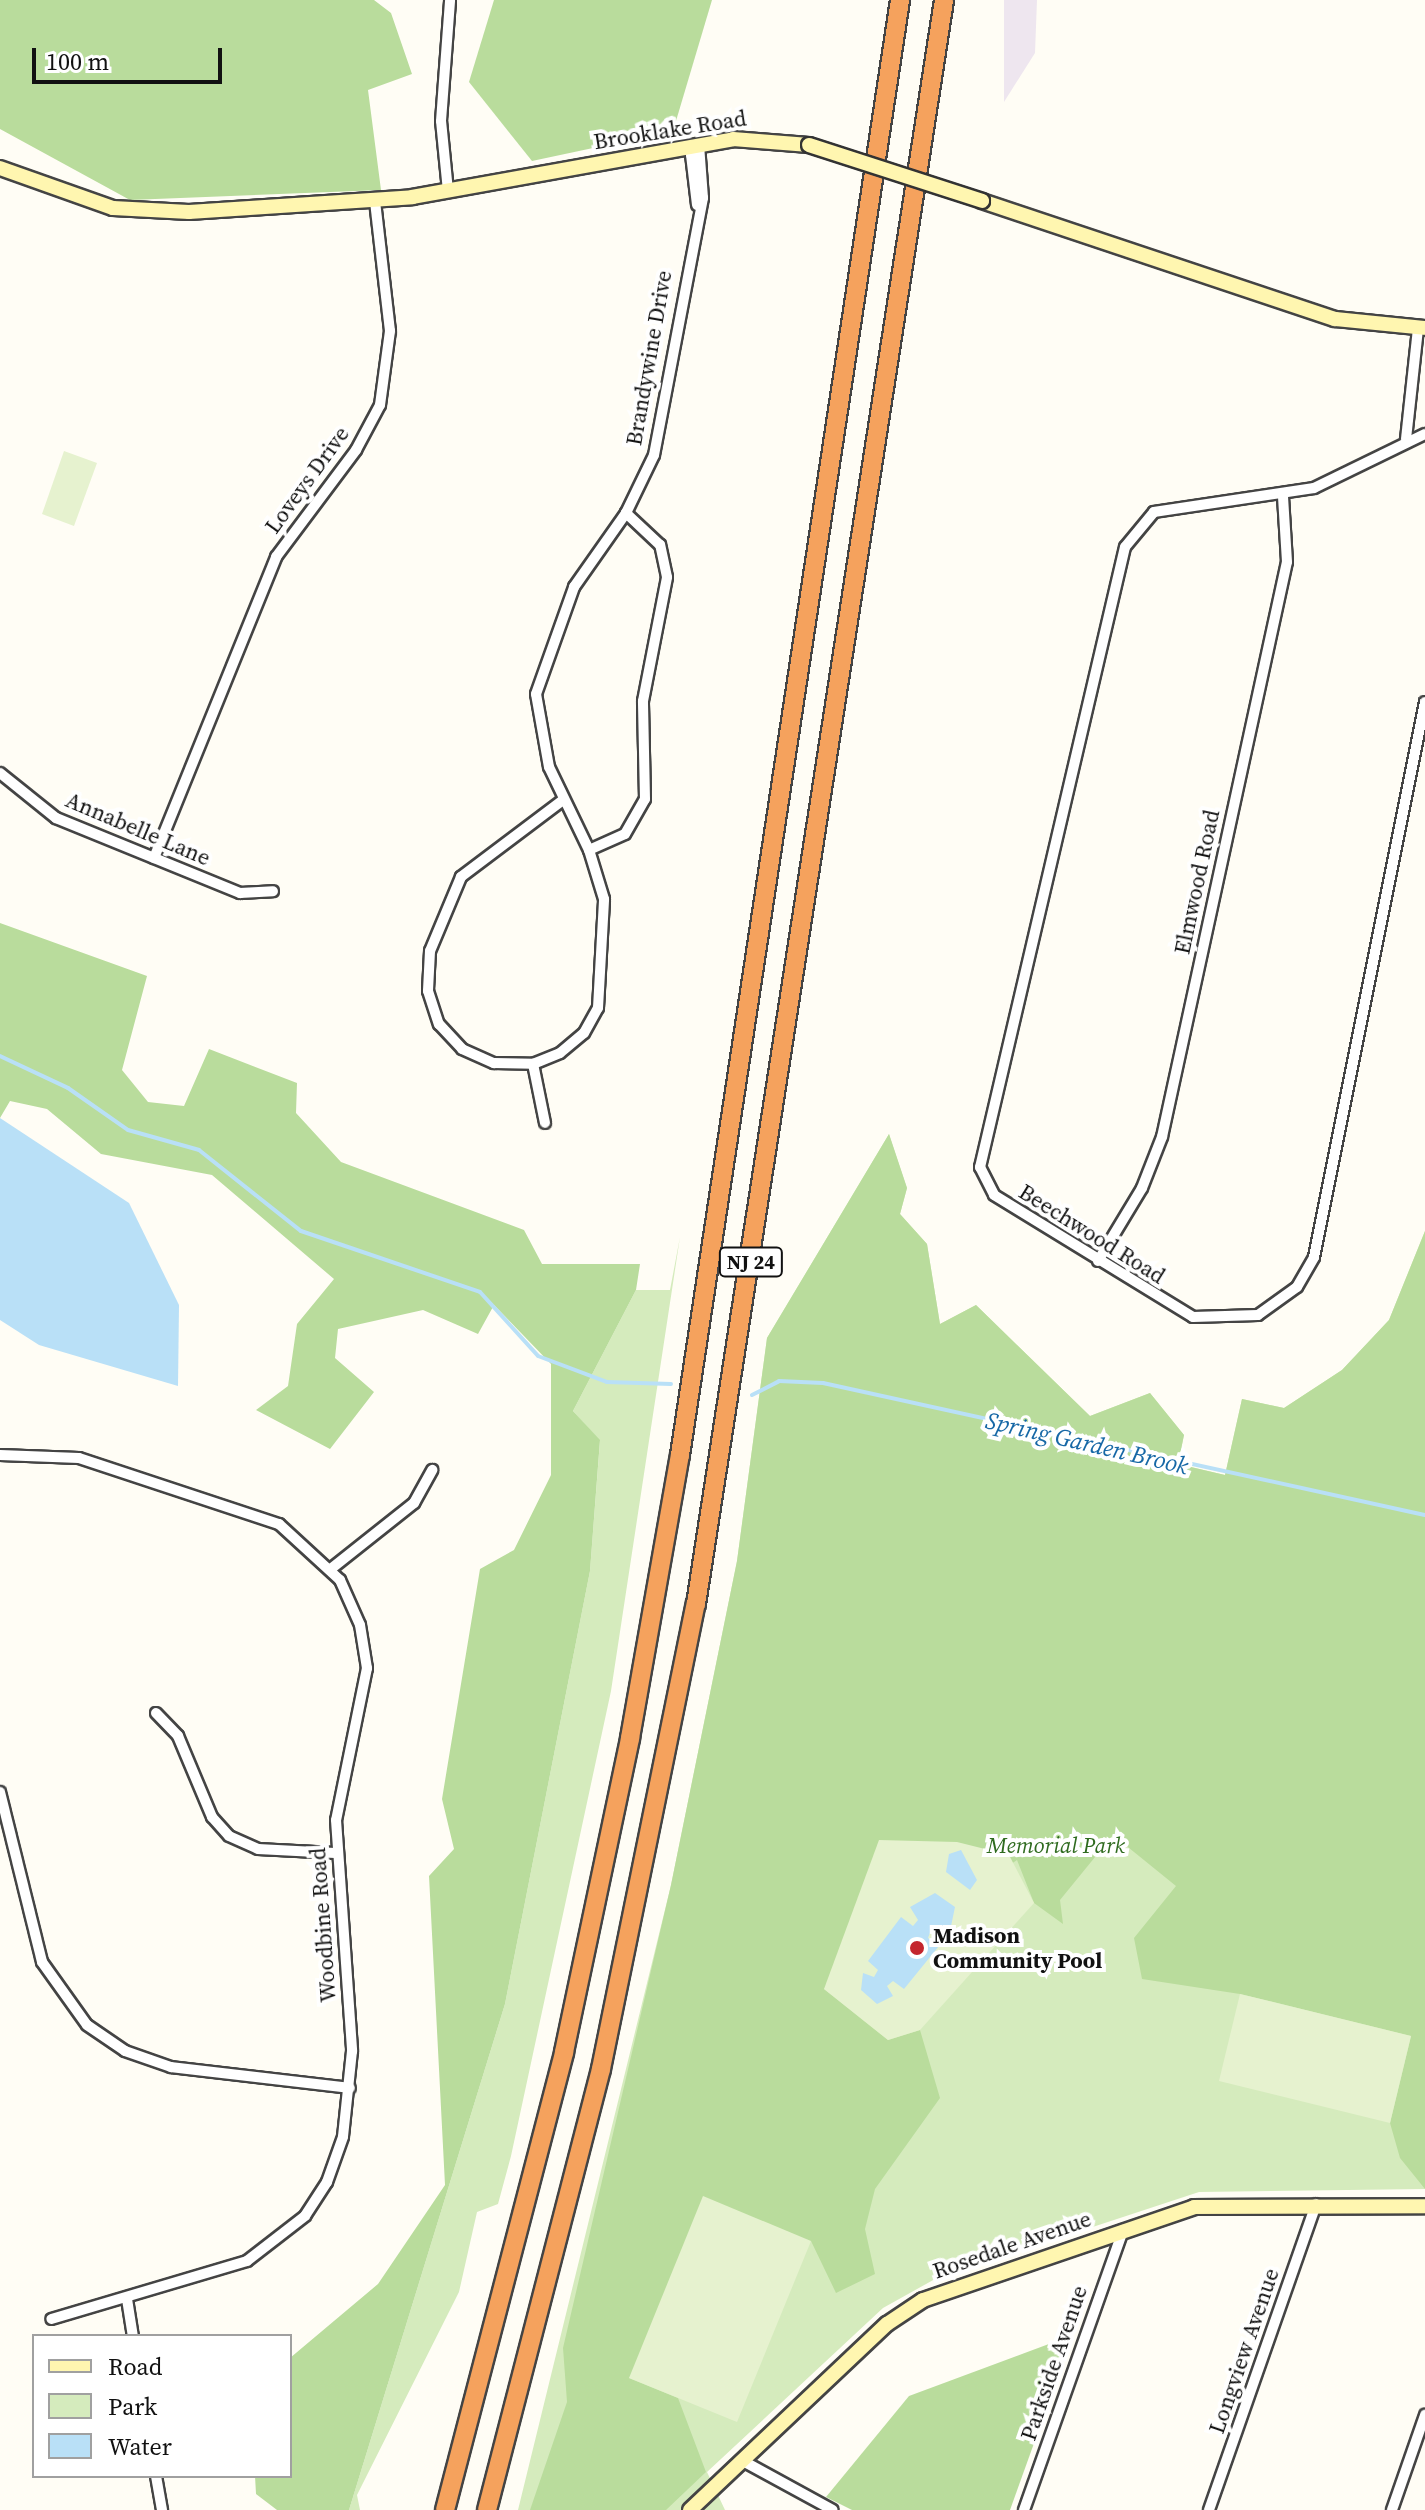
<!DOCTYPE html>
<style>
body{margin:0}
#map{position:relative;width:1425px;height:2510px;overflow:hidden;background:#fffdf5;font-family:"Source Serif 4",serif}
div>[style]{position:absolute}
.industrial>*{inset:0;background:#eee6ef}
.green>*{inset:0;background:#d5ebbd}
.forest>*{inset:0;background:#b9dc9c}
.pitch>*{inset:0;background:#e6f2cf}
.water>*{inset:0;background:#b9e0f7}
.stream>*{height:4px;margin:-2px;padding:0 2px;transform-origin:2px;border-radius:2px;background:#b9e0f7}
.roads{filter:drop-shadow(2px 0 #444) drop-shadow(-2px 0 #444) drop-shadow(0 2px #444) drop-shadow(0 -2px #444)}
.street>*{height:10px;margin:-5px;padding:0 5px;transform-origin:5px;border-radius:5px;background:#fff}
.secondary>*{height:14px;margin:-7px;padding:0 7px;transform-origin:7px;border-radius:7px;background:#fff6b0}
.highway>*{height:18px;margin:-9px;padding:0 9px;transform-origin:9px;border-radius:9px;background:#f5a25d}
.bridges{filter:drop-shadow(2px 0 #333) drop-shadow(-2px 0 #333) drop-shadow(0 2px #333) drop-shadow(0 -2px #333)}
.secondary-bridge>*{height:14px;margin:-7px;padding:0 7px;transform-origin:7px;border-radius:7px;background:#fff6b0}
.dots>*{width:22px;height:22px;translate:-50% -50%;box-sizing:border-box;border:4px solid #fff;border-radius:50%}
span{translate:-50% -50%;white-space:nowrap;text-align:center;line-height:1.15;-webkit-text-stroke:8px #fff;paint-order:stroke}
.shield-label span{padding:2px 6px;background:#fff;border:2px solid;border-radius:6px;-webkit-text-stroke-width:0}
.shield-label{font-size:20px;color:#111;font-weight:700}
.street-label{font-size:22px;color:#111}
.park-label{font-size:22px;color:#2f6b1f;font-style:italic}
.poi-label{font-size:22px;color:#111;font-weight:700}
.left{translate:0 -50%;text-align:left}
.water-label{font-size:24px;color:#1768a6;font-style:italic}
.legend{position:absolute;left:32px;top:2334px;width:260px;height:144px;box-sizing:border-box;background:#fff;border:2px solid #a0a0a0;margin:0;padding:10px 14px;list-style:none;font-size:24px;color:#111}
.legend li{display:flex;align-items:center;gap:16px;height:40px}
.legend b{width:40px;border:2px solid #a0a0a0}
.scale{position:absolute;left:32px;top:48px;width:190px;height:36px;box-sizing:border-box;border:4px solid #111;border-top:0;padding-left:10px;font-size:24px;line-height:28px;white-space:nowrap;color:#111;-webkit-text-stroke:6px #fff;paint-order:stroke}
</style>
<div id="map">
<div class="industrial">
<div style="clip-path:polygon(1004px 0,1037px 0,1035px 53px,1004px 102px)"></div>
</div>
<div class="green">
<div style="clip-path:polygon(889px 1134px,907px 1188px,900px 1214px,927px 1244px,940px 1324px,976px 1305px,1090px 1416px,1150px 1393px,1184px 1435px,1178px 1464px,1225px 1475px,1242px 1399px,1284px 1408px,1342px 1370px,1389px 1320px,1425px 1231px,1425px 2189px,1199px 2192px,935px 2279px,883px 2308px,707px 2472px,725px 2510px,518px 2510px,671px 1885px,737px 1561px,767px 1338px)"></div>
<div style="clip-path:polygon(680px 1237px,611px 1691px,511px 2156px,498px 2204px,477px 2212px,459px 2292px,357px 2495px,360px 2510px,349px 2510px,505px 2004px,590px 1571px,600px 1441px,573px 1411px,636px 1290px,670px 1290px)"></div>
</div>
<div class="forest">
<div style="clip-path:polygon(0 0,374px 0,391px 13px,412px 74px,368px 90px,381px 190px,130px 200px,0 129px)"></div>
<div style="clip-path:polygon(494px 0,712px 0,673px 131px,532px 161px,469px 82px)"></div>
<div style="clip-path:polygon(0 923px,147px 976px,122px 1070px,148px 1102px,184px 1106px,209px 1049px,297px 1083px,296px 1113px,341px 1162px,524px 1230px,542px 1264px,640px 1264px,636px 1290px,573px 1411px,600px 1440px,590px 1571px,505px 2004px,349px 2510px,277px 2510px,256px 2494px,255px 2476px,290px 2476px,290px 2358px,378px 2284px,445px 2185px,429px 1876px,454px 1849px,442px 1799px,480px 1569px,514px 1550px,551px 1475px,551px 1364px,494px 1305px,478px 1334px,423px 1310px,338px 1329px,335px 1358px,374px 1392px,330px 1449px,256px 1410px,288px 1386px,297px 1324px,334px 1279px,212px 1175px,101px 1154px,47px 1109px,10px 1101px,0 1118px)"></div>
<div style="clip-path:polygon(889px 1134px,907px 1188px,900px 1214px,927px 1244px,940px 1324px,976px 1305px,1090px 1416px,1150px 1393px,1184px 1435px,1178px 1464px,1225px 1475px,1242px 1399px,1284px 1408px,1342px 1370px,1389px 1320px,1425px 1231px,1425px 2189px,1400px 2158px,1390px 2123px,1411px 2036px,1240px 1994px,1142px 1979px,1134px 1938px,1176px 1886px,1113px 1835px,1060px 1900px,1063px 1924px,1034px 1903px,1017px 1860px,824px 1989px,888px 2040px,920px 2030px,940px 2098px,875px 2189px,865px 2229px,875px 2274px,836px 2293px,811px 2241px,629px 2378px,678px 2398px,706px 2472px,666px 2510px,530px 2510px,567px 2402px,563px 2348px,671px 1885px,737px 1561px,767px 1338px)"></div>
<div style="clip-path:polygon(1073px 2335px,1010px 2510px,852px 2510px,826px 2497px,909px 2396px)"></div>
</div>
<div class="pitch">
<div style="clip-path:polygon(64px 451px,97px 463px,74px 526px,42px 514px)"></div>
<div style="clip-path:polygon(879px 1840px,957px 1842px,1009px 1855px,1034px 1903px,920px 2030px,888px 2040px,824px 1989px)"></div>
<div style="clip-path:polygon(1240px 1994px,1411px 2036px,1390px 2123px,1219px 2081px)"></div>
<div style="clip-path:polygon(703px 2196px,811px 2241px,737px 2422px,629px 2378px)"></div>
</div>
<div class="water">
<div style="clip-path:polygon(0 1118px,129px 1203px,179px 1305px,178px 1386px,39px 1345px,0 1320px)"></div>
<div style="clip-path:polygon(961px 1850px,977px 1880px,970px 1890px,946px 1872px,949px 1854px)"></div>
<div style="clip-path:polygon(935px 1893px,955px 1907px,949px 1936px,931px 1930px,928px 1938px,939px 1946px,904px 1989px,893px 1981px,887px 1986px,893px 1996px,877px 2004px,861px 1990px,863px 1973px,874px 1977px,878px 1970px,868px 1961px,901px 1917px,913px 1926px,918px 1920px,910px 1907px)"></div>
</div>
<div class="stream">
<div style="left:0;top:1056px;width:75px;rotate:25.2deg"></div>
<div style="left:68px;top:1088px;width:73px;rotate:35deg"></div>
<div style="left:128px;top:1130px;width:74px;rotate:15.7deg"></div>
<div style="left:199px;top:1150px;width:130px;rotate:38.5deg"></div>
<div style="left:301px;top:1231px;width:189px;rotate:18.8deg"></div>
<div style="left:480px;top:1292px;width:86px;rotate:47.8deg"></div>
<div style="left:538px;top:1356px;width:74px;rotate:20.6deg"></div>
<div style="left:607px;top:1382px;width:64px;rotate:1.8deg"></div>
<div style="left:752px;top:1395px;width:30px;rotate:-27deg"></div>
<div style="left:779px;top:1381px;width:44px;rotate:2.6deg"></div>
<div style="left:823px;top:1383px;width:616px;rotate:12.37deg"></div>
</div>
<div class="roads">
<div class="street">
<div style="left:448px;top:191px;width:70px;rotate:-95.7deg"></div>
<div style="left:441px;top:121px;width:121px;rotate:-85.7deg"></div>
<div style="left:697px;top:205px;width:50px;rotate:-96.8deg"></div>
<div style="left:691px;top:155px;width:13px;rotate:-51deg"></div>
<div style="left:1425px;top:434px;width:123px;rotate:154.1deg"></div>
<div style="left:1314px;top:488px;width:162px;rotate:171.5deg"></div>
<div style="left:1154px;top:512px;width:45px;rotate:129.6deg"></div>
<div style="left:1125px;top:547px;width:637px;rotate:103.16deg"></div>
<div style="left:980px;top:1167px;width:31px;rotate:63deg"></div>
<div style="left:994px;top:1195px;width:233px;rotate:31.5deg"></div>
<div style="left:1193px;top:1317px;width:65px;rotate:-1.8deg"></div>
<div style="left:1258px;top:1315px;width:48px;rotate:-35.7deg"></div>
<div style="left:1297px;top:1287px;width:34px;rotate:-60deg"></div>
<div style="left:1314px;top:1257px;width:566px;rotate:-78.69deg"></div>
<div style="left:1406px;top:439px;width:112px;rotate:-83.8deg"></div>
<div style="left:0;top:773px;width:72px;rotate:38.8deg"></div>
<div style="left:56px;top:818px;width:199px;rotate:22.2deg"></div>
<div style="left:240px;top:893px;width:33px;rotate:-3deg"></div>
<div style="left:563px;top:800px;width:128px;rotate:143deg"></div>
<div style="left:461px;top:877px;width:80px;rotate:112.7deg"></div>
<div style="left:430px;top:951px;width:40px;rotate:92.9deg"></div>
<div style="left:428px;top:991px;width:35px;rotate:72deg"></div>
<div style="left:439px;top:1024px;width:34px;rotate:47deg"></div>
<div style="left:462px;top:1049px;width:35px;rotate:24deg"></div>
<div style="left:494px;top:1063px;width:39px;rotate:1deg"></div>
<div style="left:533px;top:1064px;width:29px;rotate:-22deg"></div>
<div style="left:560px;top:1053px;width:31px;rotate:-40deg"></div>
<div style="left:584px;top:1033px;width:29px;rotate:-61deg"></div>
<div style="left:598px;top:1008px;width:109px;rotate:-86.8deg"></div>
<div style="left:604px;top:899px;width:51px;rotate:-107deg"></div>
<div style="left:589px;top:850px;width:92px;rotate:-115.7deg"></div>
<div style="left:549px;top:767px;width:74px;rotate:-100.1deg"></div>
<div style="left:536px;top:694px;width:114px;rotate:-70.4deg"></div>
<div style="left:574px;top:587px;width:90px;rotate:-54.9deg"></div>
<div style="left:626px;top:513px;width:64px;rotate:-64.2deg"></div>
<div style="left:654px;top:455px;width:262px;rotate:-79.2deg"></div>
<div style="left:703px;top:198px;width:53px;rotate:-94.3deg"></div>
<div style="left:589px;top:850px;width:39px;rotate:-24deg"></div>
<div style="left:625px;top:834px;width:40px;rotate:-60.3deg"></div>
<div style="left:645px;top:799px;width:98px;rotate:-91.2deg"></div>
<div style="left:643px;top:701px;width:126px;rotate:-79deg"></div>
<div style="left:667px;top:577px;width:33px;rotate:-102deg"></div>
<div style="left:660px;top:545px;width:47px;rotate:-136.7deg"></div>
<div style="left:154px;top:858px;width:325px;rotate:-67.9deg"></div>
<div style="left:276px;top:557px;width:134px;rotate:-53.2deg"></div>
<div style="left:356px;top:450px;width:51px;rotate:-61.9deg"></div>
<div style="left:380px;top:405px;width:75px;rotate:-82.3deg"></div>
<div style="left:390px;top:331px;width:131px;rotate:-96.6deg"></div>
<div style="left:533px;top:1064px;width:60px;rotate:78.5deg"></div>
<div style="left:1098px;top:1261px;width:85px;rotate:-58.9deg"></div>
<div style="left:1142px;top:1188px;width:55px;rotate:-68.6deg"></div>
<div style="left:1162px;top:1137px;width:588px;rotate:-77.74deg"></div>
<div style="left:1287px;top:562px;width:65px;rotate:-93.5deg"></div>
<div style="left:0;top:1455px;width:79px;rotate:2.2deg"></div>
<div style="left:79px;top:1458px;width:211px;rotate:18.3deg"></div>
<div style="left:279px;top:1524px;width:83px;rotate:42.6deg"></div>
<div style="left:340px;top:1580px;width:49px;rotate:66deg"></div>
<div style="left:360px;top:1625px;width:44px;rotate:80.8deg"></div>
<div style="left:367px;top:1668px;width:155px;rotate:101.5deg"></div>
<div style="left:336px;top:1820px;width:232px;rotate:86deg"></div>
<div style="left:352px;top:2051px;width:86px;rotate:96deg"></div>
<div style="left:343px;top:2137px;width:48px;rotate:109.6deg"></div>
<div style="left:327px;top:2182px;width:40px;rotate:122.9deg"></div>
<div style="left:305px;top:2216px;width:73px;rotate:142.2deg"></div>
<div style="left:247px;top:2261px;width:204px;rotate:163.5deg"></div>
<div style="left:332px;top:1568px;width:105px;rotate:-38.4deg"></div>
<div style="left:414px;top:1503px;width:38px;rotate:-61deg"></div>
<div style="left:156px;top:1713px;width:32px;rotate:46deg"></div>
<div style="left:178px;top:1736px;width:88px;rotate:67.2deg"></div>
<div style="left:212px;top:1817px;width:25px;rotate:48deg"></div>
<div style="left:229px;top:1836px;width:32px;rotate:24deg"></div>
<div style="left:258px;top:1849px;width:77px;rotate:3deg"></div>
<div style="left:0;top:1792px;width:175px;rotate:76.1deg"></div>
<div style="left:42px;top:1962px;width:77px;rotate:54.5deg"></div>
<div style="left:87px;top:2025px;width:46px;rotate:34.4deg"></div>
<div style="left:125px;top:2051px;width:49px;rotate:19.2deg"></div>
<div style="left:171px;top:2067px;width:180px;rotate:6.7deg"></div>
<div style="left:127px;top:2299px;width:37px;rotate:81deg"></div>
<div style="left:743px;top:2461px;width:102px;rotate:28.6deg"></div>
<div style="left:156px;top:2476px;width:35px;rotate:80deg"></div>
<div style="left:1024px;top:2510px;width:297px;rotate:-70.5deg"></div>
<div style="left:1209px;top:2510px;width:324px;rotate:-70.7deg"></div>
<div style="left:1392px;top:2510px;width:101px;rotate:-70.8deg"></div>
</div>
<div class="secondary">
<div style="left:0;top:168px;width:120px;rotate:19.5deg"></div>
<div style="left:113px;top:208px;width:76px;rotate:3deg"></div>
<div style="left:189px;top:212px;width:224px;rotate:-3.8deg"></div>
<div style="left:412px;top:197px;width:326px;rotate:-10.2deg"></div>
<div style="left:733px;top:139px;width:76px;rotate:4.5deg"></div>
<div style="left:982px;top:201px;width:372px;rotate:18.5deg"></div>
<div style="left:1335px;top:319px;width:90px;rotate:5.7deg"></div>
<div style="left:690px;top:2510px;width:271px;rotate:-43.4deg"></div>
<div style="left:887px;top:2324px;width:43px;rotate:-33.7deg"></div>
<div style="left:923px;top:2300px;width:287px;rotate:-18.9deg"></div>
<div style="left:1194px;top:2207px;width:231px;rotate:-0.2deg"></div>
</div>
<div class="highway">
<div style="left:445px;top:2510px;width:473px;rotate:-75.4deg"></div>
<div style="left:564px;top:2052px;width:321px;rotate:-78.1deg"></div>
<div style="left:630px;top:1738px;width:287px;rotate:-80deg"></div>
<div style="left:680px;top:1455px;width:1472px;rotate:-81.4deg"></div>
<div style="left:487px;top:2510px;width:455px;rotate:-75.5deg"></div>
<div style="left:601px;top:2069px;width:475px;rotate:-78.5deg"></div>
<div style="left:696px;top:1604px;width:1623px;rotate:-81.21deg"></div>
</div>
</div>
<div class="bridges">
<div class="secondary-bridge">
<div style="left:809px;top:145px;width:182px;rotate:17.9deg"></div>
</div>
</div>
<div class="dots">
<div style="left:917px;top:1948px;background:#c4262e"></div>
</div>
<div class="shield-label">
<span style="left:751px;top:1262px">NJ 24</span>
</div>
<div class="street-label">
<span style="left:670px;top:130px;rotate:-9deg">Brooklake Road</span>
<span style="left:649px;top:358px;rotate:-80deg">Brandywine Drive</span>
<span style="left:307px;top:480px;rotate:-54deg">Loveys Drive</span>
<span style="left:138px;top:829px;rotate:23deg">Annabelle Lane</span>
<span style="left:1197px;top:882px;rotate:-78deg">Elmwood Road</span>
<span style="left:1092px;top:1234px;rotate:32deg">Beechwood Road</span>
<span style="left:323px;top:1925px;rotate:-94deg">Woodbine Road</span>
<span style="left:1012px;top:2245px;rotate:-19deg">Rosedale Avenue</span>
<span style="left:1244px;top:2351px;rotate:-71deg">Longview Avenue</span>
<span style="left:1054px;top:2363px;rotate:-71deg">Parkside Avenue</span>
</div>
<div class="park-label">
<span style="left:1056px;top:1846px">Memorial Park</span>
</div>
<div class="poi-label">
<span class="left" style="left:933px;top:1948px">Madison<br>Community Pool</span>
</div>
<div class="water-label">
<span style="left:1087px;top:1443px;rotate:13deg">Spring Garden Brook</span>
</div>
<ul class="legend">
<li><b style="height:10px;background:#fff6b0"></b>Road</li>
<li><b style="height:22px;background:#d5ebbd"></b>Park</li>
<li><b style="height:22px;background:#b9e0f7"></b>Water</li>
</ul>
<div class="scale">100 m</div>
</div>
